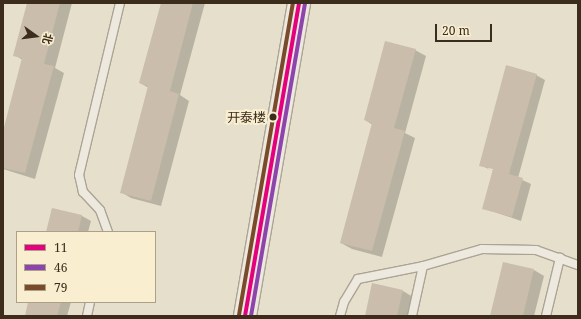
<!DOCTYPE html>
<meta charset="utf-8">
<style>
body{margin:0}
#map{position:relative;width:581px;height:319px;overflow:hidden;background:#e6dfcb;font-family:"Noto Serif","Noto Sans SC",serif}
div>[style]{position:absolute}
.shadow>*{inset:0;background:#0003}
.building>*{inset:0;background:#cabdab}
.roads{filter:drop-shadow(1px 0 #aba495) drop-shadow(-1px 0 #aba495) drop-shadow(0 1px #aba495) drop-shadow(0 -1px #aba495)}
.lane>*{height:8px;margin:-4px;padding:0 4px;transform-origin:4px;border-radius:4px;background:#eee9de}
.secondary>*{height:22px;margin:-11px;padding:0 11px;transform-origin:11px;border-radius:11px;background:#eee9de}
.bus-1>*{height:4px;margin:-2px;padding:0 2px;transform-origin:2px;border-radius:2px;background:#e5007d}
.bus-2>*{height:4px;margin:-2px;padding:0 2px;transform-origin:2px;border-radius:2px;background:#8e44ad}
.bus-3>*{height:4px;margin:-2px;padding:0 2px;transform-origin:2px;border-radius:2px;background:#7a4b2a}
.dots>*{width:11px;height:11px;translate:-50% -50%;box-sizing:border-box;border:2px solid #f9eed0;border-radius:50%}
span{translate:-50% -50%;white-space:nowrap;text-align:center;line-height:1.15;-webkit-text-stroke:4px #f9eed0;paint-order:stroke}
.bus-label{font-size:13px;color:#3b2c1c}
.right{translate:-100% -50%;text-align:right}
.frame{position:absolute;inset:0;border:4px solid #3b2c1c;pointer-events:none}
.legend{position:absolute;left:16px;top:231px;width:140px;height:72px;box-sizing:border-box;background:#f9eed0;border:1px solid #ada088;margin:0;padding:5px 7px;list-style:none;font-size:12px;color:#3b2c1c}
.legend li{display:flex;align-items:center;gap:8px;height:20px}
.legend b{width:20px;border:1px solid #ada088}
.north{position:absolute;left:16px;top:16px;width:40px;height:40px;-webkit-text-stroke:3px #f9eed0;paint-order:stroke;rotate:104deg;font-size:11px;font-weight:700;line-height:16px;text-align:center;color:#3b2c1c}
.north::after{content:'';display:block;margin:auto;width:14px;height:18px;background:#3b2c1c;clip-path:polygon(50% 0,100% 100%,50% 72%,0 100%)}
.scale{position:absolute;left:435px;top:24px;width:57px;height:18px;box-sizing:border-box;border:2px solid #3b2c1c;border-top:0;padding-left:5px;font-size:12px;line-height:14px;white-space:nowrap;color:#3b2c1c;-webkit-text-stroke:3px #f9eed0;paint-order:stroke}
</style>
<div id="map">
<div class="shadow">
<div style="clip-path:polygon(28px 3px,72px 3px,55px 68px,64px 73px,35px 179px,3px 169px,3px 135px,23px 60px,14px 55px)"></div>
<div style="clip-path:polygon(162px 3px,205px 3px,180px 95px,189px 101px,161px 206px,131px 198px,121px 192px,149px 88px,140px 83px)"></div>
<div style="clip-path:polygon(415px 50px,426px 56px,405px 133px,415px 138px,382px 257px,352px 249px,341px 243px,373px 125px,365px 120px)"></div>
<div style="clip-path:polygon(evenodd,536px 75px,545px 80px,518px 178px,531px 184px,521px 221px,483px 208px,493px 171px,480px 165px,536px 75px,488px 167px,498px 170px,497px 172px,488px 169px,488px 167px)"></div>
<div style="clip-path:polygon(52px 209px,82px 216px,91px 221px,88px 232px,47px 232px)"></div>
<div style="clip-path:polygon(534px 270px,544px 276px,534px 316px,491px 316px)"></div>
<div style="clip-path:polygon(403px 291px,413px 297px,409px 316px,366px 316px)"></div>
<div style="clip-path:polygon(29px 302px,71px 302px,67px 316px,26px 316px)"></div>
</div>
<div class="building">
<div style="clip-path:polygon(27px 3px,60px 3px,44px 64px,54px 66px,25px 173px,3px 168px,3px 131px,22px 58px,13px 56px)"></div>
<div style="clip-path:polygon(161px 3px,193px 3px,170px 91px,179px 94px,151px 201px,120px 193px,148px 86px,139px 83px)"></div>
<div style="clip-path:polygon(385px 41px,416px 49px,394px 128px,405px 131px,372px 251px,340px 243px,372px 123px,364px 120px)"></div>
<div style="clip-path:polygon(506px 65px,537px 74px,509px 174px,523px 178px,512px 217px,482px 209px,493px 169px,479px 166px)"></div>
<div style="clip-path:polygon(52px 208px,82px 215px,78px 232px,46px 232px)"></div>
<div style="clip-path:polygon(503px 262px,534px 269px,523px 316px,490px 316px)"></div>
<div style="clip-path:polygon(372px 283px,403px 290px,397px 316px,365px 316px)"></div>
<div style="clip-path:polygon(28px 302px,61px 302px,57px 316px,25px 316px)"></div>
</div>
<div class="roads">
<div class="lane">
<div style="left:108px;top:232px;width:23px;rotate:-110deg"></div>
<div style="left:100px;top:210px;width:25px;rotate:-133deg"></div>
<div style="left:83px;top:192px;width:17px;rotate:-103deg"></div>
<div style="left:79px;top:175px;width:177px;rotate:-76.6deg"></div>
<div style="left:87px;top:316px;width:14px;rotate:-78deg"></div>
<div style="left:340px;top:316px;width:15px;rotate:-74deg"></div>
<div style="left:344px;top:302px;width:27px;rotate:-59deg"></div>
<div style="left:358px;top:279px;width:66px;rotate:-11.3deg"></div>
<div style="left:423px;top:266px;width:61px;rotate:-16.1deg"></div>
<div style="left:482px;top:249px;width:54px;rotate:1.1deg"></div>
<div style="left:536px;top:250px;width:45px;rotate:19.7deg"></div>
<div style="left:412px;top:316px;width:51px;rotate:-77.6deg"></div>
<div style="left:546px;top:316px;width:60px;rotate:-76.4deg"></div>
</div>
<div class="secondary">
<div style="left:245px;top:316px;width:318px;rotate:-80.2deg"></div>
</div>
</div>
<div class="bus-1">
<div style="left:245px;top:316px;width:318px;rotate:-80.2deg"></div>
</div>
<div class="bus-2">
<div style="left:251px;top:316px;width:317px;rotate:-80.2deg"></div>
</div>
<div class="bus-3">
<div style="left:239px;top:315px;width:317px;rotate:-80.2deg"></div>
</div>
<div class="dots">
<div style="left:273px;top:117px;background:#3b2c1c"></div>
</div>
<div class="bus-label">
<span class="right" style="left:266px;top:117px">开泰楼</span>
</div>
<div class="frame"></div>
<ul class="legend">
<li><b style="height:5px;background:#e5007d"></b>11</li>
<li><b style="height:5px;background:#8e44ad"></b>46</li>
<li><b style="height:5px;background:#7a4b2a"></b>79</li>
</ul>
<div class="north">北</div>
<div class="scale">20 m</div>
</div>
